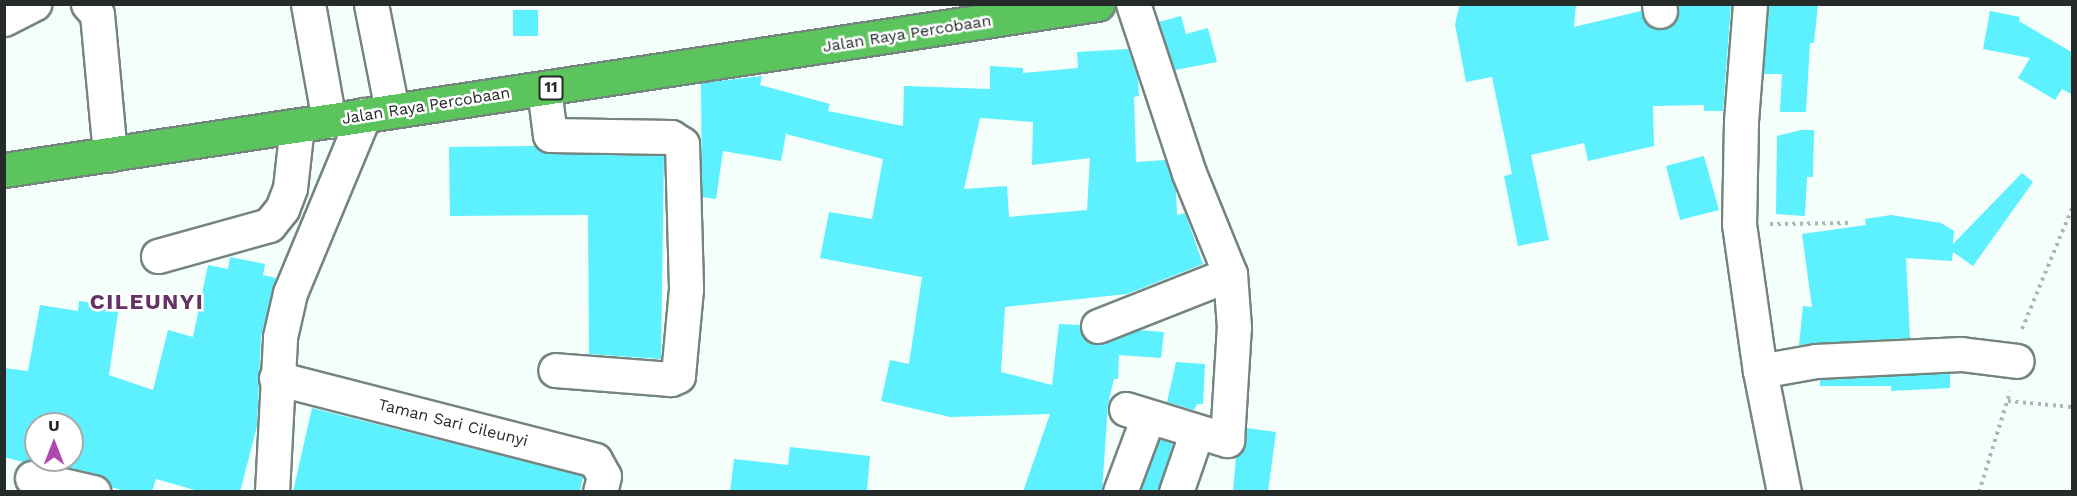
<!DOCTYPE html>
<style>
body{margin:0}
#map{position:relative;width:2077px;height:496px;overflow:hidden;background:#f4fffb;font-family:"Work Sans",sans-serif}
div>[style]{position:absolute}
.building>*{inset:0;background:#5df0ff}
.path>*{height:4px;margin-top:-2px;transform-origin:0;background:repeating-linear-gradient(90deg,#adb6b3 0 3px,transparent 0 7.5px)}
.roads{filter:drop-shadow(2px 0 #74847f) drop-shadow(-2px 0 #74847f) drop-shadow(0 2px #74847f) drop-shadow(0 -2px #74847f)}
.minor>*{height:33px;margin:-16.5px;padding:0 16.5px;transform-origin:16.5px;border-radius:16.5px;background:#fff}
.highway>*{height:33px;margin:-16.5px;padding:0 16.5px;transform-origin:16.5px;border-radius:16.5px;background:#5cc45d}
span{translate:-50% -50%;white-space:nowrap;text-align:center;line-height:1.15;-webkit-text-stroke:5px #fff;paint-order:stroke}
.shield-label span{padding:2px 4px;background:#fff;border:2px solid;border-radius:4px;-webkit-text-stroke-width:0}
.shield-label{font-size:15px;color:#242b29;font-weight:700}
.street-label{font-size:16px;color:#242b29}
.district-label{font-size:22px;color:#643264;font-weight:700;letter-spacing:1.5px}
.frame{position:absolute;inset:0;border:6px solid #242b29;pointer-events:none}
.north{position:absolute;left:24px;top:412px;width:60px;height:60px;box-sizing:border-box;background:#fff;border:2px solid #a7aaa9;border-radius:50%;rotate:0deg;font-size:16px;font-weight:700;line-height:24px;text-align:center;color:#242b29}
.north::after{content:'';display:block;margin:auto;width:21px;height:27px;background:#ad49ae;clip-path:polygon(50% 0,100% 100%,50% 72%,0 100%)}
</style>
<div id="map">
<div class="building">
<div style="clip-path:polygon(1460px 4px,1576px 4px,1574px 27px,1641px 11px,1646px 23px,1662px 30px,1677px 18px,1678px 4px,1731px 4px,1723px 111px,1704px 111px,1704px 105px,1653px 106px,1654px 146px,1588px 161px,1584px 143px,1531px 155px,1549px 240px,1518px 246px,1504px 176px,1512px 174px,1492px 77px,1466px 82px,1455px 24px)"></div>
<div style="clip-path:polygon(1769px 4px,1818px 4px,1814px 43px,1810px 43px,1806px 112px,1780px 112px,1782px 74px,1763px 74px)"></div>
<div style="clip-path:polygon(513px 10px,538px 10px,538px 36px,513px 36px)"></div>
<div style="clip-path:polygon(1990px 11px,2020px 17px,2019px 21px,2073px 53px,2073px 95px,2062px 89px,2055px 100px,2018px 78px,2030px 58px,1983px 49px)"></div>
<div style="clip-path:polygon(1181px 16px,1186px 34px,1208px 28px,1217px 62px,1175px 70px,1159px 22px)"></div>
<div style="clip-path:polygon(evenodd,1128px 49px,1138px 78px,1139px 96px,1134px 97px,1136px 162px,1165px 160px,1176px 190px,1177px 215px,1185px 213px,1203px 264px,1127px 294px,1005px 307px,1001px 372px,1052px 385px,1059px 324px,1080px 325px,1086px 340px,1096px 345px,1138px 330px,1164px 332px,1161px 358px,1119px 355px,1118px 379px,1114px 379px,1108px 404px,1102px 492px,1023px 492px,1050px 414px,950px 417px,881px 401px,890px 360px,909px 364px,922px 277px,820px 258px,829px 212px,872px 219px,883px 159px,786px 134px,781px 161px,723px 151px,716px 199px,702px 197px,701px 83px,762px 76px,760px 85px,830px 104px,828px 111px,903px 126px,904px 86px,990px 89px,990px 66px,1023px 68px,1023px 73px,1078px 68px,1077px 52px,1128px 49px,980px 118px,1033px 122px,1032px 165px,1090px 158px,1087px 210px,1009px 217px,1007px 186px,964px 189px,980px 118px)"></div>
<div style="clip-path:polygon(1801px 130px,1814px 130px,1813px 177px,1807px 177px,1805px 216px,1776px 214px,1777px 136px)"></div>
<div style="clip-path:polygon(535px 146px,550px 154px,664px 156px,661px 359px,589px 354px,588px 215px,450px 216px,449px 147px)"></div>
<div style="clip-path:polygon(1704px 156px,1719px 210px,1680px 220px,1666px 166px)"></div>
<div style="clip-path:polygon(2022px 173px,2033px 182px,1973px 266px,1953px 252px,1952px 261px,1906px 258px,1910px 338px,1799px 345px,1803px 306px,1812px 307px,1802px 234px,1866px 225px,1865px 219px,1891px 215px,1941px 223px,1954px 231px,1953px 244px)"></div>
<div style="clip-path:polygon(230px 257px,265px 264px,263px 275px,276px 278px,261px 336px,257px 426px,240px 492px,202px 492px,156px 479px,152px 492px,128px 492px,111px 487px,97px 474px,37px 460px,72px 460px,72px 424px,36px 424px,36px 460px,23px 462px,4px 457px,4px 368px,28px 371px,40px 305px,78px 311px,79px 301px,119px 306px,109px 375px,153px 390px,168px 330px,193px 337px,208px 265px,228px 269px)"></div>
<div style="clip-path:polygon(1176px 362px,1205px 364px,1203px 404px,1197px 404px,1194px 410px,1167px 402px)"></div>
<div style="clip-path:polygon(1950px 373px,1950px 388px,1891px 391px,1891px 386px,1820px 386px,1820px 380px)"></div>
<div style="clip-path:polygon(312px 408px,583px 476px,580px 492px,293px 492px)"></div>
<div style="clip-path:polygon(1247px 428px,1276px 432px,1268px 492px,1233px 492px,1236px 456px,1242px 451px)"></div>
<div style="clip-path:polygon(1160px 439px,1173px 443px,1158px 492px,1140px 492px)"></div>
<div style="clip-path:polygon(790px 447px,870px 456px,867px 492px,730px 492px,734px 459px,788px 465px)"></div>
</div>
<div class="path">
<div style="left:1770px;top:224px;width:78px;rotate:-0.7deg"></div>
<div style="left:2022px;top:329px;width:131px;rotate:-67.5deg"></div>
<div style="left:2008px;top:401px;width:64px;rotate:5.4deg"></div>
<div style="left:1979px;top:492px;width:105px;rotate:-72.8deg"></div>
</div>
<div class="roads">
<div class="minor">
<div style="left:88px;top:4px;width:13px;rotate:48deg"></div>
<div style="left:97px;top:14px;width:141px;rotate:84.7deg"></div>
<div style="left:308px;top:4px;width:119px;rotate:79.8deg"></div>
<div style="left:371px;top:4px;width:108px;rotate:78.8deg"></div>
<div style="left:1659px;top:4px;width:7px;rotate:82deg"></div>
<div style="left:1750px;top:4px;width:118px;rotate:94.4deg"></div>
<div style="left:1741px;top:122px;width:102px;rotate:91.1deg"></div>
<div style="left:1739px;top:224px;width:148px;rotate:81.9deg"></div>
<div style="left:1760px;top:371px;width:57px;rotate:-10.1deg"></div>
<div style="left:1816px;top:361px;width:145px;rotate:-2.8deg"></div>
<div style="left:1961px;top:354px;width:56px;rotate:7.1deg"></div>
<div style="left:4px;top:19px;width:34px;rotate:-27deg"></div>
<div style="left:544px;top:89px;width:46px;rotate:82.6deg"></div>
<div style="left:550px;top:135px;width:121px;rotate:0.9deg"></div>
<div style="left:671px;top:137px;width:13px;rotate:32deg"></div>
<div style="left:682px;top:144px;width:145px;rotate:88.4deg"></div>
<div style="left:686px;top:289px;width:87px;rotate:95.3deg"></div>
<div style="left:678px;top:376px;width:8px;rotate:157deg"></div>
<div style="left:671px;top:379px;width:116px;rotate:-175.6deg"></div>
<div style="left:158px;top:256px;width:115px;rotate:-15.6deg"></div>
<div style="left:269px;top:225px;width:21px;rotate:-51deg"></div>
<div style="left:282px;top:209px;width:22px;rotate:-69deg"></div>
<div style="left:290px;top:188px;width:62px;rotate:-83.6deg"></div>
<div style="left:1098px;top:326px;width:142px;rotate:-21.5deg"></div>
<div style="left:1760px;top:371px;width:123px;rotate:78.8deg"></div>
<div style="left:276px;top:378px;width:329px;rotate:14.4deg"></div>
<div style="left:595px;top:460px;width:18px;rotate:61deg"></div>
<div style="left:604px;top:476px;width:16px;rotate:104deg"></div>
<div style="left:1126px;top:409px;width:106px;rotate:17.1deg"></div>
<div style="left:1227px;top:440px;width:113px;rotate:-86.5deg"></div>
<div style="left:1234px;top:327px;width:53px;rotate:-94.3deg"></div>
<div style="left:1230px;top:274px;width:109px;rotate:-112.1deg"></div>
<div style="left:1189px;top:173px;width:178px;rotate:-108.3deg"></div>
<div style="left:32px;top:478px;width:63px;rotate:12.9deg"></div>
<div style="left:272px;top:492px;width:155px;rotate:-87deg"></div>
<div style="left:280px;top:337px;width:45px;rotate:-77.2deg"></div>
<div style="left:290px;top:293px;width:193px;rotate:-67.4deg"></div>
<div style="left:1120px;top:492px;width:80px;rotate:-69.5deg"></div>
<div style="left:1176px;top:492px;width:61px;rotate:-71deg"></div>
</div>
<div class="highway">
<div style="left:4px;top:170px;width:1106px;rotate:-8.64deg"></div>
</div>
</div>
<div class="shield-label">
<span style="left:551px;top:88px">11</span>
</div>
<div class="street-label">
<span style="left:907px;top:34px;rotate:-9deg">Jalan Raya Percobaan</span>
<span style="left:426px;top:106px;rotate:-9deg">Jalan Raya Percobaan</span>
<span style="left:453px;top:423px;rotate:14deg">Taman Sari Cileunyi</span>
</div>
<div class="district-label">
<span style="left:147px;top:302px">CILEUNYI</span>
</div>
<div class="frame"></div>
<div class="north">U</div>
</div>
